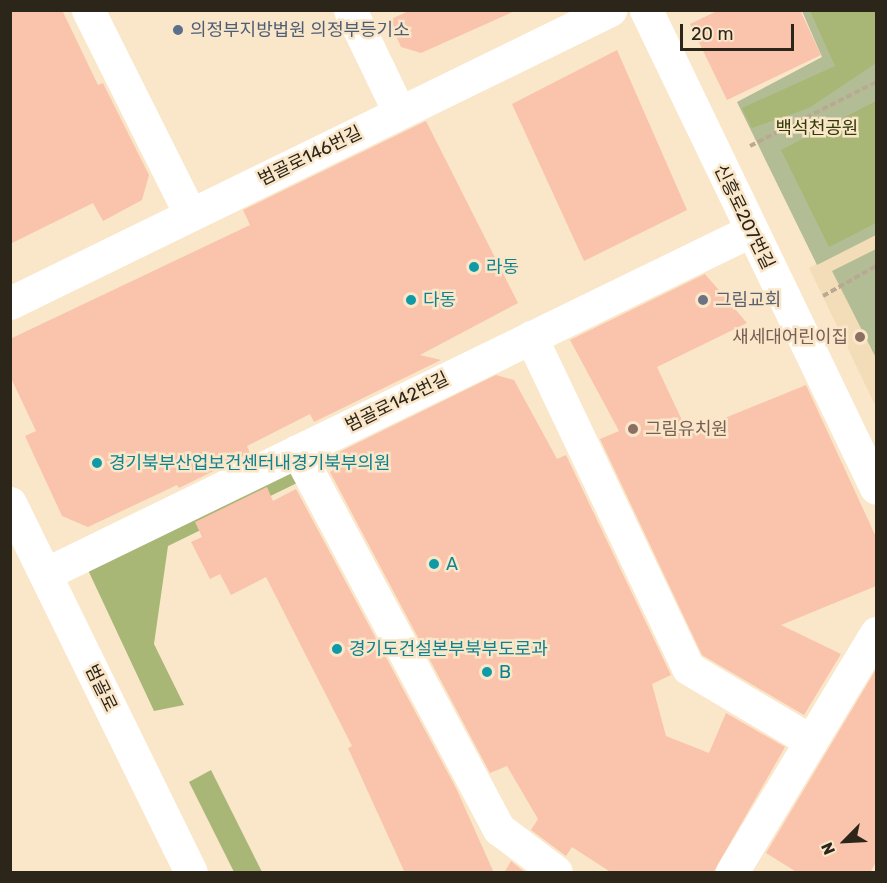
<!DOCTYPE html>
<meta charset="utf-8">
<style>
body{margin:0}
#map{position:relative;width:887px;height:883px;overflow:hidden;background:#fae7ca;font-family:Rubik,"Noto Sans KR",sans-serif}
div>[style]{position:absolute}
.built>*{inset:0;background:#f3dcb8}
.green>*{inset:0;background:#b3bd95}
.forest>*{inset:0;background:#a8b775}
.building>*{inset:0;background:#fac3ab}
.path>*{height:4px;margin-top:-2px;transform-origin:0;background:repeating-linear-gradient(90deg,#b9a992 0 6px,transparent 0 9px)}
.street>*{height:33px;margin:-16.5px;padding:0 16.5px;transform-origin:16.5px;border-radius:16.5px;background:#fff}
.dots>*{width:16px;height:16px;translate:-50% -50%;box-sizing:border-box;border:3px solid #fae7ca;border-radius:50%}
span{translate:-50% -50%;white-space:nowrap;text-align:center;line-height:1.15;-webkit-text-stroke:5px #fae7ca;paint-order:stroke}
.service-label{font-size:18px;color:#4e5e75}
.left{translate:0 -50%;text-align:left}
.park-label{font-size:18px;color:#323b07}
.street-label{font-size:18px;color:#2c251a}
.culture-label{font-size:18px;color:#0d838f}
.worship-label{font-size:18px;color:#5b616d}
.education-label{font-size:18px;color:#785e54}
.right{translate:-100% -50%;text-align:right}
.frame{position:absolute;inset:0;border:12px solid #2c251a;pointer-events:none}
.north{position:absolute;left:815px;top:811px;width:60px;height:60px;-webkit-text-stroke:4px #fae7ca;paint-order:stroke;rotate:246deg;font-size:16px;font-weight:700;line-height:24px;text-align:center;color:#2c251a}
.north::after{content:'';display:block;margin:auto;width:21px;height:27px;background:#2c251a;clip-path:polygon(50% 0,100% 100%,50% 72%,0 100%)}
.scale{position:absolute;left:680px;top:24px;width:114px;height:27px;box-sizing:border-box;border:3px solid #2c251a;border-top:0;padding-left:8px;font-size:18px;line-height:21px;white-space:nowrap;color:#2c251a;-webkit-text-stroke:4px #fae7ca;paint-order:stroke}
</style>
<div id="map">
<div class="built">
<div style="clip-path:polygon(876px 235px,876px 407px,809px 268px)"></div>
</div>
<div class="green">
<div style="clip-path:polygon(802px 11px,876px 11px,876px 235px,817px 265px,737px 102px,822px 57px)"></div>
<div style="clip-path:polygon(876px 249px,876px 358px,832px 271px)"></div>
</div>
<div class="forest">
<div style="clip-path:polygon(810px 11px,876px 11px,876px 63px,809px 108px,752px 128px,742px 108px,835px 66px)"></div>
<div style="clip-path:polygon(876px 101px,876px 223px,829px 247px,781px 150px)"></div>
<div style="clip-path:polygon(293px 467px,299px 482px,168px 546px,154px 644px,184px 705px,154px 711px,88px 570px)"></div>
<div style="clip-path:polygon(211px 770px,262px 872px,234px 872px,189px 782px)"></div>
</div>
<div class="building">
<div style="clip-path:polygon(10px 10px,62px 10px,98px 85px,103px 83px,149px 175px,142px 200px,103px 221px,93px 203px,10px 244px)"></div>
<div style="clip-path:polygon(411px 10px,517px 10px,421px 53px,401px 47px,389px 20px)"></div>
<div style="clip-path:polygon(719px 10px,800px 10px,821px 55px,727px 100px,690px 24px)"></div>
<div style="clip-path:polygon(617px 50px,687px 210px,584px 261px,512px 104px)"></div>
<div style="clip-path:polygon(426px 121px,518px 303px,420px 355px,441px 360px,314px 422px,310px 414px,247px 446px,250px 453px,179px 488px,177px 485px,88px 527px,62px 516px,25px 436px,36px 431px,10px 376px,10px 339px,250px 225px,243px 210px)"></div>
<div style="clip-path:polygon(705px 274px,747px 323px,657px 367px,688px 433px,806px 385px,876px 537px,876px 586px,781px 625px,841px 654px,804px 715px,702px 655px,600px 439px,619px 431px,570px 340px)"></div>
<div style="clip-path:polygon(496px 375px,514px 380px,557px 459px,566px 455px,671px 675px,652px 684px,666px 736px,709px 753px,726px 713px,785px 747px,713px 873px,612px 873px,572px 847px,566px 856px,531px 830px,538px 819px,507px 766px,490px 773px,330px 472px,337px 468px,331px 456px)"></div>
<div style="clip-path:polygon(267px 487px,273px 501px,296px 489px,456px 788px,494px 873px,405px 873px,348px 748px,352px 746px,266px 577px,231px 595px,220px 574px,210px 579px,191px 542px,202px 537px,195px 522px)"></div>
<div style="clip-path:polygon(875px 671px,876px 862px,870px 873px,798px 873px,766px 853px)"></div>
<div style="clip-path:polygon(511px 861px,526px 873px,504px 873px)"></div>
</div>
<div class="path">
<div style="left:750px;top:146px;width:141px;rotate:-26.9deg"></div>
<div style="left:823px;top:296px;width:61px;rotate:-29.5deg"></div>
</div>
<div class="street">
<div style="left:88px;top:10px;width:226px;rotate:63.4deg"></div>
<div style="left:350px;top:10px;width:113px;rotate:64.3deg"></div>
<div style="left:646px;top:10px;width:530px;rotate:64.3deg"></div>
<div style="left:10px;top:303px;width:668px;rotate:-26.03deg"></div>
<div style="left:531px;top:337px;width:366px;rotate:64.6deg"></div>
<div style="left:688px;top:668px;width:143px;rotate:30.7deg"></div>
<div style="left:297px;top:451px;width:429px;rotate:61.9deg"></div>
<div style="left:499px;top:829px;width:71px;rotate:37deg"></div>
<div style="left:10px;top:503px;width:411px;rotate:63.9deg"></div>
<div style="left:45px;top:574px;width:784px;rotate:-25.94deg"></div>
<div style="left:732px;top:872px;width:279px;rotate:-58.9deg"></div>
</div>
<div class="dots">
<div style="left:178px;top:30px;background:#5c6f8a"></div>
<div style="left:474px;top:267px;background:#0f9aa8"></div>
<div style="left:411px;top:300px;background:#0f9aa8"></div>
<div style="left:703px;top:300px;background:#6b7280"></div>
<div style="left:860px;top:337px;background:#8d6e63"></div>
<div style="left:633px;top:429px;background:#8d6e63"></div>
<div style="left:97px;top:463px;background:#0f9aa8"></div>
<div style="left:434px;top:564px;background:#0f9aa8"></div>
<div style="left:337px;top:649px;background:#0f9aa8"></div>
<div style="left:487px;top:672px;background:#0f9aa8"></div>
</div>
<div class="service-label">
<span class="left" style="left:190px;top:30px">의정부지방법원 의정부등기소</span>
</div>
<div class="park-label">
<span style="left:817px;top:128px">백석천공원</span>
</div>
<div class="street-label">
<span style="left:310px;top:156px;rotate:-26deg">범골로146번길</span>
<span style="left:744px;top:217px;rotate:64deg">신흥로207번길</span>
<span style="left:397px;top:402px;rotate:-26deg">범골로142번길</span>
<span style="left:101px;top:688px;rotate:64deg">범골로</span>
</div>
<div class="culture-label">
<span class="left" style="left:486px;top:267px">라동</span>
<span class="left" style="left:423px;top:300px">다동</span>
<span class="left" style="left:109px;top:463px">경기북부산업보건센터내경기북부의원</span>
<span class="left" style="left:446px;top:564px">A</span>
<span class="left" style="left:349px;top:649px">경기도건설본부북부도로과</span>
<span class="left" style="left:499px;top:672px">B</span>
</div>
<div class="worship-label">
<span class="left" style="left:715px;top:300px">그림교회</span>
</div>
<div class="education-label">
<span class="right" style="left:848px;top:337px">새세대어린이집</span>
<span class="left" style="left:645px;top:429px">그림유치원</span>
</div>
<div class="frame"></div>
<div class="north">N</div>
<div class="scale">20 m</div>
</div>
